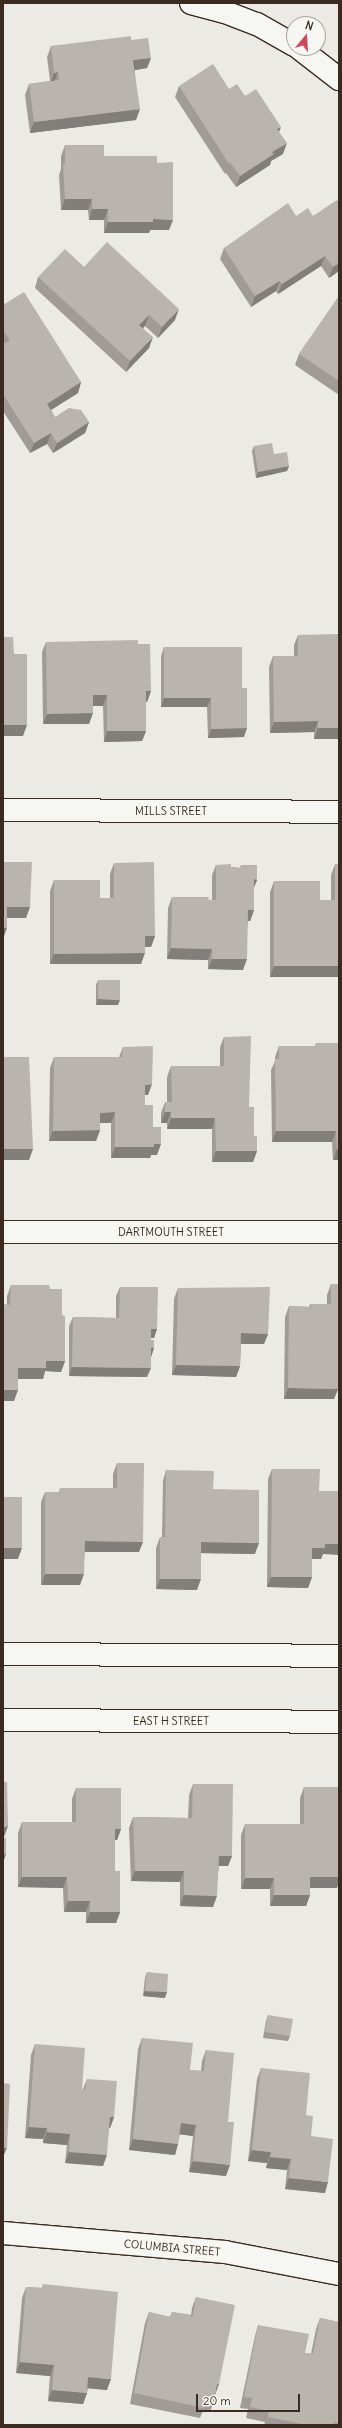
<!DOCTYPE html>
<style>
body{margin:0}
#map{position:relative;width:342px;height:2428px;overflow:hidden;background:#ebeae5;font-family:Delius,sans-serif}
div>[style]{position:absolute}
.roads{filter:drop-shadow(1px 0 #3b2a1e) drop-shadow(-1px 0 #3b2a1e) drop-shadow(0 1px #3b2a1e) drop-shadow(0 -1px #3b2a1e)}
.street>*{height:22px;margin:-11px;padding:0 11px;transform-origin:11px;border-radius:11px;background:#f6f6f2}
.primary>*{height:22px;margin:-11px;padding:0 11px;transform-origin:11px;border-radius:11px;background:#f6f6f2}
.wall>*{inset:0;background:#a09b96}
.shaded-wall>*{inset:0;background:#827e7a}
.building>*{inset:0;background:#bab4ae}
span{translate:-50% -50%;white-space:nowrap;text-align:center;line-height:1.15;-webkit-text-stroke:3px #f6f6f2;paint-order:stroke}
.street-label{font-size:11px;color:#3b2a1e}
.frame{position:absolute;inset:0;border:4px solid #3b2a1e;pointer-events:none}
.north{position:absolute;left:286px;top:16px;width:40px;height:40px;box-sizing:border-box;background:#f6f6f2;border:1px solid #aba49d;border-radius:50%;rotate:18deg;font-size:11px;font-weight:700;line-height:16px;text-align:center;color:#3b2a1e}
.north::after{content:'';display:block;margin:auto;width:14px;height:18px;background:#d1495b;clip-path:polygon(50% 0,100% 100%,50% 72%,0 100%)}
.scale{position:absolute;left:196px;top:2394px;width:104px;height:18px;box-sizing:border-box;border:2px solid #3b2a1e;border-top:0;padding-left:5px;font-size:12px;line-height:14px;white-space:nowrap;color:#3b2a1e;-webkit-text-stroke:3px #f6f6f2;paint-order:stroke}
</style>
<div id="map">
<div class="roads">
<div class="street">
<div style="left:191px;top:3px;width:35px;rotate:15deg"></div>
<div style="left:225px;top:12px;width:34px;rotate:21deg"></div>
<div style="left:257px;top:24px;width:43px;rotate:29.6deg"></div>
<div style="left:299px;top:48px;width:51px;rotate:37.8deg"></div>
<div style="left:3px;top:810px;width:336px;rotate:0.3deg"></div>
<div style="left:3px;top:1232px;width:336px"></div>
<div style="left:3px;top:2233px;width:223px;rotate:4.9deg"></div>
<div style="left:225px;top:2252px;width:116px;rotate:10.9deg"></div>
</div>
<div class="primary">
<div style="left:3px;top:1654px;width:336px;rotate:0.3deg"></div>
<div style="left:3px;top:1720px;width:336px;rotate:0.3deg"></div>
</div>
</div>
<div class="wall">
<div style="clip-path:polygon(131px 40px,151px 58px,147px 68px,135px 70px,136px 120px,30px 133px,25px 95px,29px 84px,50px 81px,47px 57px,51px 46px)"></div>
<div style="clip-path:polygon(179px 86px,229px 89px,245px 96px,279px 132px,283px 154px,271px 161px,270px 165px,236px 187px,226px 173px,225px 174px,175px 97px)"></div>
<div style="clip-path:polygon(65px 145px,104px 156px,157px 163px,169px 230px,150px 230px,149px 233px,104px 233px,104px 220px,89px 220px,88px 210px,61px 210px,59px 175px,61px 169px,61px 156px)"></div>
<div style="clip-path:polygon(339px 203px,339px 271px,329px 278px,321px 266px,278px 294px,276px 291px,251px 307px,220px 259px,224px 248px,296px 216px,313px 216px)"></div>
<div style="clip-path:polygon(84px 267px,175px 320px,158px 338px,145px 326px,143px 328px,149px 348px,126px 372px,35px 288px,38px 277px)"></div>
<div style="clip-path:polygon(339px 296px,339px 395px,295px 365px,299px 354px)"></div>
<div style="clip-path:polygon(3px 305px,81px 382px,78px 393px,51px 410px,55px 417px,89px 422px,85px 433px,53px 453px,47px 444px,30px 453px,3px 411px)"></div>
<div style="clip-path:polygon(254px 446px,274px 454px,289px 466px,287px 471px,256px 478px,252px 451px)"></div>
<div style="clip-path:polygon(298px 635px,339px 739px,314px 739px,314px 732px,270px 733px,269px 667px,273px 656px,294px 656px,294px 645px)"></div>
<div style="clip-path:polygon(46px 642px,151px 691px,147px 702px,146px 702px,146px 731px,142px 741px,104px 742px,103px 706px,93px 706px,89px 724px,43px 724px,42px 652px)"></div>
<div style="clip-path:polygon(164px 647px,242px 688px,244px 737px,208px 738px,207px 707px,161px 707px,161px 656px)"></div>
<div style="clip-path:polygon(114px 863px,155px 936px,151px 947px,145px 947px,141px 964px,50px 964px,50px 891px,54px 880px,100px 898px,110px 898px,110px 874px)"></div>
<div style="clip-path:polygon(335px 864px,339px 864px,339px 977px,270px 977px,270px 892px,274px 881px,320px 900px,331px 900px,331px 875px)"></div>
<div style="clip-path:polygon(216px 865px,231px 867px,240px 868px,241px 865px,257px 880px,254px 886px,254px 910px,250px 921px,248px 921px,243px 970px,208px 969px,208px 960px,167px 959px,168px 908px,172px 897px,212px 900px,212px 875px)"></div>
<div style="clip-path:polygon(98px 980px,118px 1005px,96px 1005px,96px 985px)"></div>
<div style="clip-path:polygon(224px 1037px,249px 1107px,257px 1151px,253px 1162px,212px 1162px,212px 1129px,167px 1129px,167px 1123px,161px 1123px,161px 1113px,165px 1102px,167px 1102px,167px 1077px,171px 1066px,220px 1066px,220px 1047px)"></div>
<div style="clip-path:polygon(316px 1043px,339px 1043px,339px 1160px,333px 1160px,332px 1142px,272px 1142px,271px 1070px,275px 1061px,275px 1057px,279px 1046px,315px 1046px)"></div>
<div style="clip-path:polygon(123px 1047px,148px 1095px,145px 1095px,145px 1105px,153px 1127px,157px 1155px,151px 1155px,150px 1158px,111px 1158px,111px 1123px,100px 1123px,100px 1130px,96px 1141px,49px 1141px,50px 1068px,54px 1057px,119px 1057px)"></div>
<div style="clip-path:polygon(331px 1284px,338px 1374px,338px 1389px,334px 1399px,284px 1399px,285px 1317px,289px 1306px,309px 1307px,310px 1304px,327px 1304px,327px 1295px)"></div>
<div style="clip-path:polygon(11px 1285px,50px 1289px,62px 1315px,65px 1361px,61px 1372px,45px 1371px,43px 1379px,18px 1379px,14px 1401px,7px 1305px,7px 1296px)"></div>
<div style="clip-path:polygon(120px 1287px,157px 1329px,154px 1338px,151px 1338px,151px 1340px,154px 1348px,151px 1357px,147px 1377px,69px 1376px,69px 1326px,73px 1317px,116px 1318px,116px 1296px)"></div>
<div style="clip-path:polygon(178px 1288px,268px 1334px,264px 1344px,241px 1344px,240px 1366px,236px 1377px,172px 1375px,174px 1299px)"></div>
<div style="clip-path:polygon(117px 1463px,139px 1552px,85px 1552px,80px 1585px,41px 1585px,41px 1502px,45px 1492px,59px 1492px,60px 1488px,113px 1488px,113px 1474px)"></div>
<div style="clip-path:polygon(272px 1469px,319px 1491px,323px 1554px,321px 1559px,312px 1559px,312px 1577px,308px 1588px,267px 1587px,268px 1479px)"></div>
<div style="clip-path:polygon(166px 1470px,213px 1489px,255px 1554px,201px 1553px,197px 1590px,156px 1589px,156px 1548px,160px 1537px,162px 1537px,163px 1481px)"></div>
<div style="clip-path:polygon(193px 1784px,232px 1856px,228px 1866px,219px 1866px,213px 1907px,180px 1906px,180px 1882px,131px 1881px,129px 1828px,133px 1817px,188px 1818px,189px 1795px)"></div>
<div style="clip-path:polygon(304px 1787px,337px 1888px,310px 1888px,310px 1895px,306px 1906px,270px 1906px,270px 1889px,241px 1889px,241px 1835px,245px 1824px,300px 1824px,300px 1798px)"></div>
<div style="clip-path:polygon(76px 1788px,121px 1829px,117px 1840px,115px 1840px,115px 1871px,120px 1912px,116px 1923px,86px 1923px,86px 1912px,64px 1912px,63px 1888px,18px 1887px,18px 1833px,22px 1822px,72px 1822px,72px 1799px)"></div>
<div style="clip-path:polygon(147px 1972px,165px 1998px,143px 1996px,145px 1978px)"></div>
<div style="clip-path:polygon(268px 2015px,290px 2036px,288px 2041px,263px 2038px,266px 2021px)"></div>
<div style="clip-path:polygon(142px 2038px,190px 2070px,201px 2071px,202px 2061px,206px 2050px,228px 2122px,226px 2176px,189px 2172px,193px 2136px,180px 2134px,175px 2155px,129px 2150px,138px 2049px)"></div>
<div style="clip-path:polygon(35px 2044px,82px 2089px,83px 2089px,87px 2079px,114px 2117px,110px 2128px,109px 2128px,103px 2166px,65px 2163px,67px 2145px,43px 2143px,43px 2139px,25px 2138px,31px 2055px)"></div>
<div style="clip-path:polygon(261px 2068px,306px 2115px,325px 2193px,285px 2189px,287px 2170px,266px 2168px,267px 2163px,248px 2161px,257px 2079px)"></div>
<div style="clip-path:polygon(43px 2284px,107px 2390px,88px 2388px,87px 2393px,83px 2404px,48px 2401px,50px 2376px,16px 2373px,22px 2298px,26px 2287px,42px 2288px)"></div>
<div style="clip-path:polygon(196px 2297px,215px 2395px,214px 2401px,210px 2412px,203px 2411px,200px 2418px,130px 2404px,145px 2323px,149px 2312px,170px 2317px,172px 2312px,191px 2315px,192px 2308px)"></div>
<div style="clip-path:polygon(320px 2318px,339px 2322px,339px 2425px,264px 2425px,265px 2422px,246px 2418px,248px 2409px,240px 2408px,255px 2336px,258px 2325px,305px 2353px,311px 2354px,316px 2329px)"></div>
</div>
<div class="shaded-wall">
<div style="clip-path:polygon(151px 58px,147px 68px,129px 71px,133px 60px)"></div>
<div style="clip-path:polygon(58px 72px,54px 83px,50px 84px,54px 73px)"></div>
<div style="clip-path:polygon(140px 109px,136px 120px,30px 133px,34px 122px)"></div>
<div style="clip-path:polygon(281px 127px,277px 137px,277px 129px)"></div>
<div style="clip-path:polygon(287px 143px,283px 154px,271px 161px,270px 165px,236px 187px,240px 176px,272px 152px)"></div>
<div style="clip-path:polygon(65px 199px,92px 199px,88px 210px,61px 210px)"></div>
<div style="clip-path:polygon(92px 209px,108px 209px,104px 220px,89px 220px)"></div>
<div style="clip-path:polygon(153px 219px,173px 220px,169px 230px,150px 230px,149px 233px,104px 233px,108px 222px)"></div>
<div style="clip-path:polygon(325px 256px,321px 266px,278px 294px,282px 284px)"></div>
<div style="clip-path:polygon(339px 263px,339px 271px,329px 278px,333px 267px)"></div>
<div style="clip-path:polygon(280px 281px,276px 291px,251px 307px,255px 296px)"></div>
<div style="clip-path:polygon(179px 309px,175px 320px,158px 338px,162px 327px)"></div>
<div style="clip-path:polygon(149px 315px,145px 326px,135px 336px,139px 325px)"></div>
<div style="clip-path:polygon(153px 337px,149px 348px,126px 372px,130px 361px)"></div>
<div style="clip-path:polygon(81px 382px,78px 393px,43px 415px,47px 404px)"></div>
<div style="clip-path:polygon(89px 422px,85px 433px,53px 453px,57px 443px)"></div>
<div style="clip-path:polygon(51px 433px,47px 444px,30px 453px,34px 443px)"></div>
<div style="clip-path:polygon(289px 466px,287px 471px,256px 478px,258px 472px)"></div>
<div style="clip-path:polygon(146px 691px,151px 691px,147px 702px,142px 702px)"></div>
<div style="clip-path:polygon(93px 695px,107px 695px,103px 706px,89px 706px)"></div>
<div style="clip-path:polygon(164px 698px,211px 698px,207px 707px,161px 707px)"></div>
<div style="clip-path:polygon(93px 713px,89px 724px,43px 724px,47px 714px)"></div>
<div style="clip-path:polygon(318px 721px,314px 732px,270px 733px,274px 722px)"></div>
<div style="clip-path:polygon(3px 725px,27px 725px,23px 736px,3px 736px)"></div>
<div style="clip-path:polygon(247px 728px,244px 737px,208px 738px,211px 729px)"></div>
<div style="clip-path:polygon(318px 728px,339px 728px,339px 739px,314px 739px)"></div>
<div style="clip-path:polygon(107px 731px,146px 731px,142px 741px,104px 742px)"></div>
<div style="clip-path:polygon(254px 879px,257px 880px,253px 890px)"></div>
<div style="clip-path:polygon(7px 907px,30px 907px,26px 918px,3px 918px)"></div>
<div style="clip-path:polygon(248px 910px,254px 910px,250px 921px,244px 921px)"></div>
<div style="clip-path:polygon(3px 928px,7px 928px,3px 939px)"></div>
<div style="clip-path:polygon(145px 936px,155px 936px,151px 947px,141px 947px)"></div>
<div style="clip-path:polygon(171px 948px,212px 949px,208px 960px,167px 959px)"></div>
<div style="clip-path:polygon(145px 953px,141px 964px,50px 964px,54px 954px)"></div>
<div style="clip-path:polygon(212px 959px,247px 959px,243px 970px,208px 969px)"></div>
<div style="clip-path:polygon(274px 966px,339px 966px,339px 977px,270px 977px)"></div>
<div style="clip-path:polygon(98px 999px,120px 1000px,118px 1005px,96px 1005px)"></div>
<div style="clip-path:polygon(152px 1084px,148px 1095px,141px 1095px,145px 1085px)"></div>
<div style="clip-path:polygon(115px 1112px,111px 1123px,96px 1123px,100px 1113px)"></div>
<div style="clip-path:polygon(165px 1112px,171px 1112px,167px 1123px,161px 1123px)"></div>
<div style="clip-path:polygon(171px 1118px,215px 1118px,212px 1129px,167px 1129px)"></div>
<div style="clip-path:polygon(100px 1130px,96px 1141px,49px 1141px,53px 1131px)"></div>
<div style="clip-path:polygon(276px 1131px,336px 1131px,332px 1142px,272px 1142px)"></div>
<div style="clip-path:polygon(154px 1144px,161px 1144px,157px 1155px,151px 1155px,150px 1158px,111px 1158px,115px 1147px)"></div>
<div style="clip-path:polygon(3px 1149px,33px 1149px,29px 1160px,3px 1160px)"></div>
<div style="clip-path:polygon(337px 1149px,339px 1149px,339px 1160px,333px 1160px)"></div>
<div style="clip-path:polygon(216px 1151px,257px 1151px,253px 1162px,212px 1162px)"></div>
<div style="clip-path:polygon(151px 1329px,157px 1329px,154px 1338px,148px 1338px)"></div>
<div style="clip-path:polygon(241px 1333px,268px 1334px,264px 1344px,237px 1344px)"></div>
<div style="clip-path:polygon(151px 1348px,154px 1348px,151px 1357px)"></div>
<div style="clip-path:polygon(46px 1361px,65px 1361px,61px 1372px,45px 1371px,43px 1379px,14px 1379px,18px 1368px)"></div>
<div style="clip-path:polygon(338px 1364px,339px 1364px,339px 1374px,334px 1374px)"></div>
<div style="clip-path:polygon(176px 1365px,240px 1366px,236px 1377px,172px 1375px)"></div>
<div style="clip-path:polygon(72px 1367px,151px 1368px,147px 1377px,69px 1376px)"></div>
<div style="clip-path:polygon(288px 1388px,338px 1389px,334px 1399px,284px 1399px)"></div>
<div style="clip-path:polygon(3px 1390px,18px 1390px,14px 1401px,3px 1401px)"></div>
<div style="clip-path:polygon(85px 1541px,143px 1542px,139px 1552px,81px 1552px)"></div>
<div style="clip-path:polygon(201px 1542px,259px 1543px,255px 1554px,197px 1553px)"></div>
<div style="clip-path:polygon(325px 1544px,339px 1544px,339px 1555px,323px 1554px,321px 1559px,308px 1559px,312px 1548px)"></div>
<div style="clip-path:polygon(3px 1548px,22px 1548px,18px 1559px,3px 1559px)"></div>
<div style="clip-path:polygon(45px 1574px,84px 1574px,80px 1585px,41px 1585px)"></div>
<div style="clip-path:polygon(271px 1577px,312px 1577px,308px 1588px,267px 1587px)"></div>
<div style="clip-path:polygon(160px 1579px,201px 1579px,197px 1590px,156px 1589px)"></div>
<div style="clip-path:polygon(8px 1826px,4px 1837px,3px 1837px,3px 1827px)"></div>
<div style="clip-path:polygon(115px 1829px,121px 1829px,117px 1840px,111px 1840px)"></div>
<div style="clip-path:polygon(3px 1854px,6px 1854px,3px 1863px)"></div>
<div style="clip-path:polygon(219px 1856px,232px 1856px,228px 1866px,215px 1866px)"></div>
<div style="clip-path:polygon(135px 1871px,184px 1871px,180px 1882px,131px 1881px)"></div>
<div style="clip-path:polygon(22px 1877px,67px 1877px,63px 1888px,18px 1887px)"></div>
<div style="clip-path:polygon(310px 1877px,339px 1877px,339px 1882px,337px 1888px,306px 1888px)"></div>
<div style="clip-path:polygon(245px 1878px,274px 1878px,270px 1889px,241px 1889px)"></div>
<div style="clip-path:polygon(184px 1895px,217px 1896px,213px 1907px,180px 1906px)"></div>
<div style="clip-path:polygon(274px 1895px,310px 1895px,306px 1906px,270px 1906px)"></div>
<div style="clip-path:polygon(68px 1901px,90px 1901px,86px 1912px,64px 1912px)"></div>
<div style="clip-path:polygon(90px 1912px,120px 1912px,116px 1923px,86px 1923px)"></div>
<div style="clip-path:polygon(145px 1991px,167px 1992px,165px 1998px,143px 1996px)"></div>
<div style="clip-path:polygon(110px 2117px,114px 2117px,110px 2128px,106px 2127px)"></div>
<div style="clip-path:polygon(181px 2123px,196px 2125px,193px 2136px,177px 2134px)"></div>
<div style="clip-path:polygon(29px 2127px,47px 2128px,43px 2139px,25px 2138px)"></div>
<div style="clip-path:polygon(47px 2132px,70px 2134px,67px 2145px,43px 2143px)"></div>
<div style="clip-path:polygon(133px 2139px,178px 2144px,175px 2155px,129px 2150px)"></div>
<div style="clip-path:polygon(3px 2147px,7px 2148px,3px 2157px)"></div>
<div style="clip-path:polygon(252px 2150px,271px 2152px,267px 2163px,248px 2161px)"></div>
<div style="clip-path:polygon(69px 2152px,107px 2155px,103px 2166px,65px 2163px)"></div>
<div style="clip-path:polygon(270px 2157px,291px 2159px,287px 2170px,266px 2168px)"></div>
<div style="clip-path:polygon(193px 2161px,230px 2165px,226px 2176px,189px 2172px)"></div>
<div style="clip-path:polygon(289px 2178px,328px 2182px,325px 2193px,285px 2189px)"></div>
<div style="clip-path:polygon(20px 2362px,54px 2365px,50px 2376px,16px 2373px)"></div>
<div style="clip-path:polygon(88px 2377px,111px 2379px,107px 2390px,84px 2388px)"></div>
<div style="clip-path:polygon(217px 2384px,219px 2384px,215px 2395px,213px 2394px)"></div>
<div style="clip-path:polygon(52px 2390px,87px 2393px,83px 2404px,48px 2401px)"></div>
</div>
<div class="building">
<div style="clip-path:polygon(131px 36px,131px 40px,148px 38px,151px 58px,133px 60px,140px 109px,34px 122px,29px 84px,59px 80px,58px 72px,54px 73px,51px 46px)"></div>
<div style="clip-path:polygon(213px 64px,229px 89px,237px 84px,245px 96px,256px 89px,281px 127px,277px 129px,287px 143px,272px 152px,274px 154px,240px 176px,230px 162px,229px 164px,179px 86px)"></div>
<div style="clip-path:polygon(65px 145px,104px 145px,104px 156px,157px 156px,157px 163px,173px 162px,173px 220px,153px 219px,153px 222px,108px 222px,108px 209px,92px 209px,92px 199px,65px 199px,63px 164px,65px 164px)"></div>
<div style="clip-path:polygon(337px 200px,339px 203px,339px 263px,333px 267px,325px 256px,282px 284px,280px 281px,255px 296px,224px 248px,288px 203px,296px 216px,308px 208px,313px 216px)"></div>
<div style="clip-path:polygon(107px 242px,179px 309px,162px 327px,149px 315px,139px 325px,153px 337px,130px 361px,38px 277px,65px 249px,84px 267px)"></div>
<div style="clip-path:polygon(24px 292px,81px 382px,47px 404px,55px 417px,69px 408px,81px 410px,89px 422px,57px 443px,51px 433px,34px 443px,3px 394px,3px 344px,10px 340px,3px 330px,3px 305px)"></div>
<div style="clip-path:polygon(339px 296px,339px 381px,299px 354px)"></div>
<div style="clip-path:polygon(272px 443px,274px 454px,287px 452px,289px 466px,258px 472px,254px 446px)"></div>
<div style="clip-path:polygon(339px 634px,339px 728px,318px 728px,318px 721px,274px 722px,273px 656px,298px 656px,298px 635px)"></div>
<div style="clip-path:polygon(3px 637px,13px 637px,14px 654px,27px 654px,27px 725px,3px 725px)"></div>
<div style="clip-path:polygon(138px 640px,138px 644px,150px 644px,151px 691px,146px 691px,146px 731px,107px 731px,107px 695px,93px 695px,93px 713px,47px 714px,46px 642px)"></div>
<div style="clip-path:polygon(164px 647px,242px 647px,242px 688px,247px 688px,247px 728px,211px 729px,211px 698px,164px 698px)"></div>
<div style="clip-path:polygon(3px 862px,32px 862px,30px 907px,7px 907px,7px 928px,3px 928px)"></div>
<div style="clip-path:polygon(154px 862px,155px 936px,145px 936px,145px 953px,54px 954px,54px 880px,100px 880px,100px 898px,114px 898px,114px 863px)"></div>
<div style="clip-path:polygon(231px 864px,231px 867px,241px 868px,241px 865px,257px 865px,257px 880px,254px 879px,254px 910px,248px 910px,247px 959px,212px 959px,212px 949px,171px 948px,172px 897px,209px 897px,208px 900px,216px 900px,216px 865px)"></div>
<div style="clip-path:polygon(335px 864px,339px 864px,339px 966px,274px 966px,274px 881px,320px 881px,320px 900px,335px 900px)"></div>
<div style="clip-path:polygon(98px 980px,120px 980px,120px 1000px,98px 999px)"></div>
<div style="clip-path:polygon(251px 1036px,249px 1107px,254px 1107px,254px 1136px,257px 1136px,257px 1151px,216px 1151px,215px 1118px,171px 1118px,171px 1112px,165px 1112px,165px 1102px,172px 1102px,171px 1066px,224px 1066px,224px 1037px)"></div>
<div style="clip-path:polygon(316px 1043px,339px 1043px,339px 1149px,337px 1149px,336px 1131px,276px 1131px,275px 1059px,279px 1059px,279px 1046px,315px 1046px)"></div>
<div style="clip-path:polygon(153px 1046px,152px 1084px,145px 1085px,145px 1105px,153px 1105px,153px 1127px,161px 1127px,161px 1144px,154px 1144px,154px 1147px,115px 1147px,115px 1112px,100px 1113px,100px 1130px,53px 1131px,54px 1057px,122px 1057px,123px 1047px)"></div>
<div style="clip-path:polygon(3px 1057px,29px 1057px,33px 1149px,3px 1149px)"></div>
<div style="clip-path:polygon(331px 1284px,339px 1284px,339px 1364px,338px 1364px,338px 1389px,288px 1388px,289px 1306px,311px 1307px,310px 1304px,331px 1304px)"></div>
<div style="clip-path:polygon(11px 1285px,49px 1285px,50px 1289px,62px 1289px,62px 1315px,65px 1316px,65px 1361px,46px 1361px,46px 1368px,18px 1368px,18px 1390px,3px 1390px,3px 1304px,10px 1305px)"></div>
<div style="clip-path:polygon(120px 1287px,158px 1287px,157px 1329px,151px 1329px,151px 1340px,154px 1340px,154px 1348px,151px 1348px,151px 1368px,72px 1367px,73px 1317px,119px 1318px)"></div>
<div style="clip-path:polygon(270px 1287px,268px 1334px,241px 1333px,240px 1366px,176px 1365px,178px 1288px)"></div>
<div style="clip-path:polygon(117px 1463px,144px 1463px,143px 1542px,85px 1541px,84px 1574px,45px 1574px,45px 1492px,60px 1492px,60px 1488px,117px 1488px)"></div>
<div style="clip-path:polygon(272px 1469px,320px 1469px,319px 1491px,339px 1491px,339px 1544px,325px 1544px,325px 1548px,312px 1548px,312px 1577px,271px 1577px)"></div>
<div style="clip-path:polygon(166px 1470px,214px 1471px,213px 1489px,259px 1490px,259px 1543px,201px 1542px,201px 1579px,160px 1579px,160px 1537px,165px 1537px)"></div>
<div style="clip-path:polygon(3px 1497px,22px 1497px,22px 1548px,3px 1548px)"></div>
<div style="clip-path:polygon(3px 1782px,7px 1782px,8px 1826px,3px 1827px)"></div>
<div style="clip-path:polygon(193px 1784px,233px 1784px,232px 1856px,219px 1856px,217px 1896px,184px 1895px,184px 1871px,135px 1871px,133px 1817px,192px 1818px)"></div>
<div style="clip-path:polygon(304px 1787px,339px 1787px,339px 1877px,310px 1877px,310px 1895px,274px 1895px,274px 1878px,245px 1878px,245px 1824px,304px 1824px)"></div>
<div style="clip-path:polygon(76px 1788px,121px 1788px,121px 1829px,115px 1829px,115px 1871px,120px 1871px,120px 1912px,90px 1912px,90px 1901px,68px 1901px,67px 1877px,22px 1877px,22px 1822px,76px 1822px)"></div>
<div style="clip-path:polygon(3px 1838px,6px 1838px,6px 1854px,3px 1854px)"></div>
<div style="clip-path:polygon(147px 1972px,168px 1974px,167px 1992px,145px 1991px)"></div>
<div style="clip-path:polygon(268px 2015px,293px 2019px,290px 2036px,265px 2032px)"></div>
<div style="clip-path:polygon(142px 2038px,193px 2043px,190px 2070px,204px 2071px,206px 2050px,234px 2053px,228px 2122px,234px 2122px,230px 2165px,193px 2161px,196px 2125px,181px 2123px,178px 2144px,133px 2139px)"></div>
<div style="clip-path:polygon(35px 2044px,85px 2048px,82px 2089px,85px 2090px,87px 2079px,117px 2081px,114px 2117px,110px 2117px,107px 2155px,69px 2152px,70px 2134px,47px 2132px,47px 2128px,29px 2127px)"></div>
<div style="clip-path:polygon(261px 2068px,310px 2073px,306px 2115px,313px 2116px,311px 2136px,333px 2139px,328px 2182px,289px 2178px,291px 2159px,270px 2157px,271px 2152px,252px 2150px)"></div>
<div style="clip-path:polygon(3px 2083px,10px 2084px,7px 2148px,3px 2147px)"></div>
<div style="clip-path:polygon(43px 2284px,118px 2292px,111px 2379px,88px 2377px,87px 2393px,52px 2390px,54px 2365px,20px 2362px,26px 2287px,43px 2288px)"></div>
<div style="clip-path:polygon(196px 2297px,235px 2305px,219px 2384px,217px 2384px,214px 2401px,206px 2399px,204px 2408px,134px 2393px,149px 2312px,171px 2317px,172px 2312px,193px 2316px)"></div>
<div style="clip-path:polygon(320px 2318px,339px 2322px,339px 2423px,334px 2422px,333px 2425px,307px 2425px,268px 2417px,269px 2411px,250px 2407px,252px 2398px,244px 2397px,258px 2325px,309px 2334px,305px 2353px,313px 2354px)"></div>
</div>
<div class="street-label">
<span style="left:171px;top:811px">MILLS STREET</span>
<span style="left:171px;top:1232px">DARTMOUTH STREET</span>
<span style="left:171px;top:1721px">EAST H STREET</span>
<span style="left:172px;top:2248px;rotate:5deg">COLUMBIA STREET</span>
</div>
<div class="frame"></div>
<div class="north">N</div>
<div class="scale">20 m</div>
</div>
